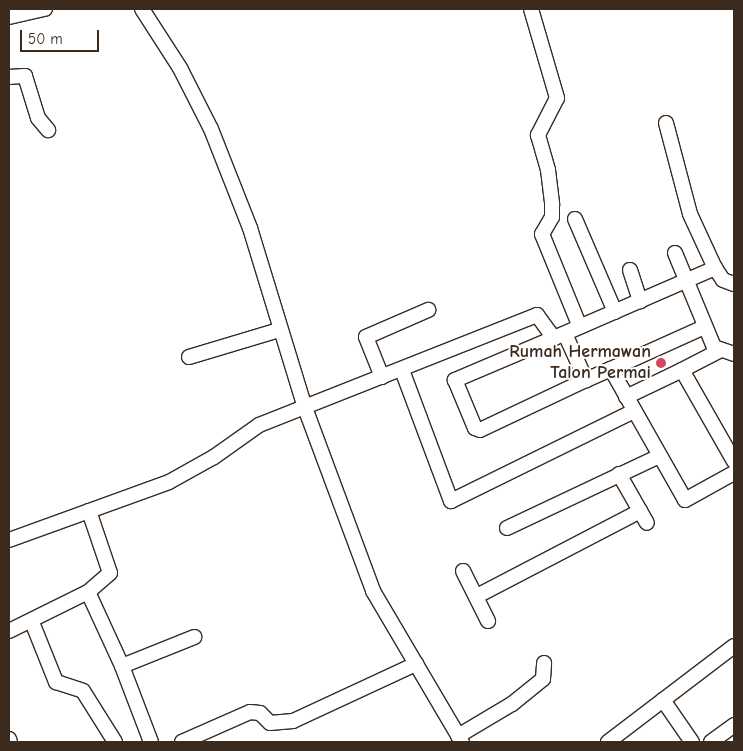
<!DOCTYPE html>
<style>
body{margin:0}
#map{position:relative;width:743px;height:751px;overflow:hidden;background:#fff;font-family:"Comic Neue",sans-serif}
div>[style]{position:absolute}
.roads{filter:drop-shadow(1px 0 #3b2a1e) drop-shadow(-1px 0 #3b2a1e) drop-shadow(0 1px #3b2a1e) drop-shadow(0 -1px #3b2a1e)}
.minor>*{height:14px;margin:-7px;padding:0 7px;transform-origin:7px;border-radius:7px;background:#fff}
.dots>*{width:14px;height:14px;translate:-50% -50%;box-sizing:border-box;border:2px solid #fff;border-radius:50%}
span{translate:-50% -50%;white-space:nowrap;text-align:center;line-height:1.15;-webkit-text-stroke:4px #fff;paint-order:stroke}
.poi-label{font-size:18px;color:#3b2a1e;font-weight:700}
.right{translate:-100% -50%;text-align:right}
.frame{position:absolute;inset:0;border:10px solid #3b2a1e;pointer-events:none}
.scale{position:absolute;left:20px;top:30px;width:79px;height:22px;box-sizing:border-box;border:2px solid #3b2a1e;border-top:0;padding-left:6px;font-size:15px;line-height:18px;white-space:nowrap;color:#3b2a1e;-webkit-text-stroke:4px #fff;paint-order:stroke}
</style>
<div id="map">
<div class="roads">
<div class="minor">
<div style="left:142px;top:9px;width:70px;rotate:57.2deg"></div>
<div style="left:180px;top:68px;width:68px;rotate:63.1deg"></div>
<div style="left:211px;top:129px;width:106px;rotate:68.5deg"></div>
<div style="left:250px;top:228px;width:185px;rotate:73deg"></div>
<div style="left:304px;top:405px;width:198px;rotate:69.6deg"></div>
<div style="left:373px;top:591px;width:175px;rotate:59.5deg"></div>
<div style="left:531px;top:9px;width:93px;rotate:73.7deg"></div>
<div style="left:557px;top:98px;width:42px;rotate:117.2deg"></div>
<div style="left:538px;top:135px;width:36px;rotate:74deg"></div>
<div style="left:548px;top:170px;width:35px;rotate:83deg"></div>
<div style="left:552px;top:205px;width:12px;rotate:90deg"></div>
<div style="left:552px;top:217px;width:20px;rotate:120deg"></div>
<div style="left:542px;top:234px;width:100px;rotate:67.8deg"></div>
<div style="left:9px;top:17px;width:37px;rotate:-13deg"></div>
<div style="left:9px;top:77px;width:16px;rotate:-4deg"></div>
<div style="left:25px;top:76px;width:44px;rotate:72.8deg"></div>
<div style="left:38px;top:118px;width:16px;rotate:50deg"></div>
<div style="left:666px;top:123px;width:94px;rotate:75.2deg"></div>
<div style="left:690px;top:214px;width:60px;rotate:65.2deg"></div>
<div style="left:575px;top:219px;width:101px;rotate:66.7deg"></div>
<div style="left:675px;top:253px;width:102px;rotate:67.5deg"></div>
<div style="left:714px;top:347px;width:21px;rotate:19deg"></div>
<div style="left:630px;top:270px;width:33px;rotate:72deg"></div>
<div style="left:565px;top:334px;width:51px;rotate:65.5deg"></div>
<div style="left:586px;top:380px;width:27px;rotate:-24deg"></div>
<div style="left:611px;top:369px;width:150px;rotate:60.5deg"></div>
<div style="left:685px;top:500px;width:56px;rotate:-28.9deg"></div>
<div style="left:554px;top:338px;width:108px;rotate:157deg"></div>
<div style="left:455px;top:380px;width:52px;rotate:67.4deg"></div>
<div style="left:475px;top:428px;width:5px;rotate:22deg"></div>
<div style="left:480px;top:430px;width:117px;rotate:-25.3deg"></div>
<div style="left:189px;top:357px;width:94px;rotate:-16.7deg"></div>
<div style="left:611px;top:369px;width:102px;rotate:-24.3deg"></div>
<div style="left:402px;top:370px;width:140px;rotate:69.5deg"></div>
<div style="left:451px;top:501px;width:204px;rotate:-26.2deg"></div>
<div style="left:682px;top:370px;width:42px;rotate:-27.2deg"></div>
<div style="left:382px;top:377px;width:43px;rotate:-111.8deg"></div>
<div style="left:366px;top:337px;width:68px;rotate:-23.5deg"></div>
<div style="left:626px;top:397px;width:62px;rotate:-25.7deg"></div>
<div style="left:682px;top:370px;width:105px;rotate:60.3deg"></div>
<div style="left:619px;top:474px;width:56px;rotate:60.3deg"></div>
<div style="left:89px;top:511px;width:65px;rotate:71.3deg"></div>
<div style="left:110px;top:573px;width:29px;rotate:139deg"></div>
<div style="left:88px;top:592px;width:81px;rotate:65.3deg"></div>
<div style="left:122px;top:666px;width:78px;rotate:-21.9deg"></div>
<div style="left:507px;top:528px;width:168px;rotate:-25.3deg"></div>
<div style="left:9px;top:540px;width:170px;rotate:-19.9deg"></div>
<div style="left:169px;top:482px;width:51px;rotate:-29.1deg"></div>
<div style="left:214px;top:457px;width:55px;rotate:-35.4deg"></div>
<div style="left:259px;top:425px;width:299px;rotate:-21.6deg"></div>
<div style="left:537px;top:315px;width:29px;rotate:54deg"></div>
<div style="left:554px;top:338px;width:176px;rotate:-23.5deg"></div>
<div style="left:715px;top:268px;width:14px;rotate:56deg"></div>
<div style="left:723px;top:280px;width:12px;rotate:20deg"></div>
<div style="left:463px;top:571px;width:56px;rotate:63.4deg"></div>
<div style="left:477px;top:596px;width:184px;rotate:-27.5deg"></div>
<div style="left:32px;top:622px;width:65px;rotate:68.2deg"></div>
<div style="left:56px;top:682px;width:28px;rotate:18deg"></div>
<div style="left:83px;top:691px;width:60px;rotate:57.9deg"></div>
<div style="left:9px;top:631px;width:88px;rotate:-26.3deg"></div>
<div style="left:122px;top:666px;width:81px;rotate:69.1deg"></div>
<div style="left:663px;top:700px;width:51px;rotate:55.4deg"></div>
<div style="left:458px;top:736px;width:63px;rotate:-30.7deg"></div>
<div style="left:512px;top:704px;width:40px;rotate:-39deg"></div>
<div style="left:543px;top:679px;width:16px;rotate:-86deg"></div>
<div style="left:9px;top:739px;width:3px;rotate:72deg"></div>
<div style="left:182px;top:742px;width:74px;rotate:-23.8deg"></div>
<div style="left:250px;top:712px;width:10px;rotate:6deg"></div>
<div style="left:260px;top:713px;width:14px;rotate:45deg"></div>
<div style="left:270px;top:723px;width:23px;rotate:-5deg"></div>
<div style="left:293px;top:721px;width:136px;rotate:-24.9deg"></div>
<div style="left:608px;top:742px;width:158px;rotate:-37.3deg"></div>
<div style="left:711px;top:742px;width:29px;rotate:-36deg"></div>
</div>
</div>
<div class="dots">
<div style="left:661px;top:363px;background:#d1495b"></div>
</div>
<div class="poi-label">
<span class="right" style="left:651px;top:363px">Rumah Hermawan<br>Talon Permai</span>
</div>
<div class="frame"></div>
<div class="scale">50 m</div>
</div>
